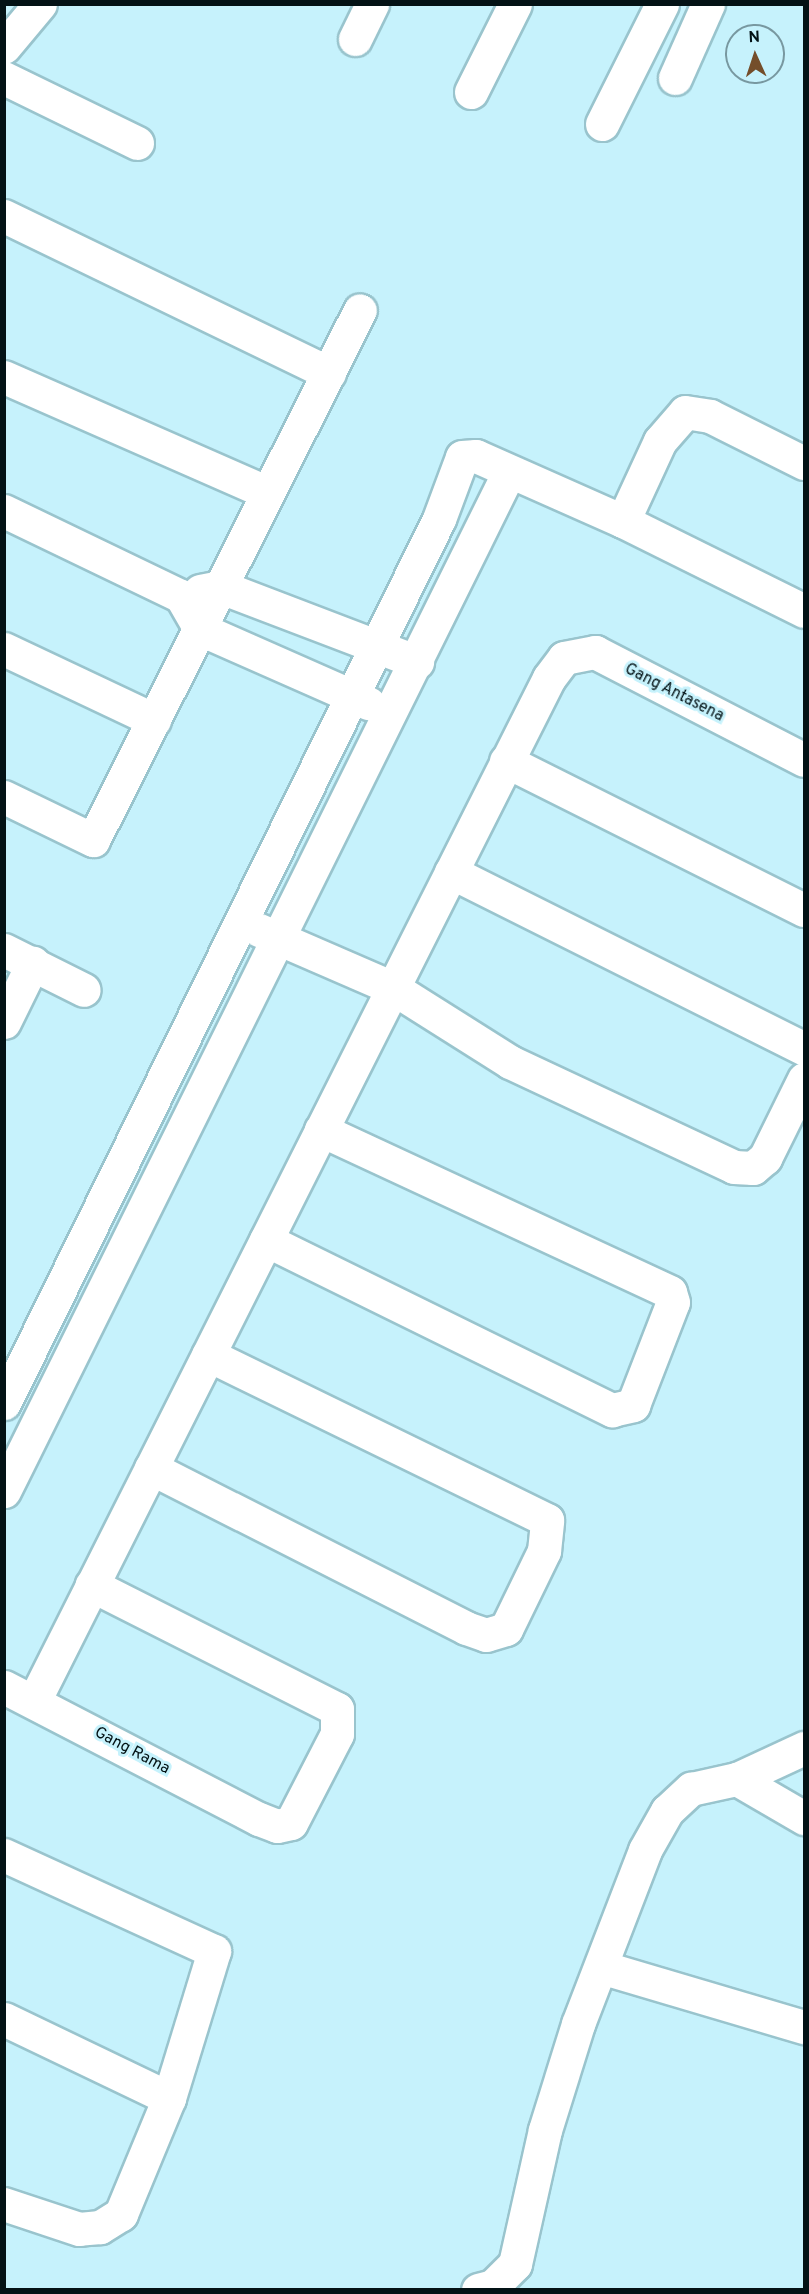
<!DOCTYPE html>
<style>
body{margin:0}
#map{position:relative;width:809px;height:2294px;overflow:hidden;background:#c6f2fc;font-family:Overpass,sans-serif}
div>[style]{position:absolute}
.roads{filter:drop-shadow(2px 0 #99c4cd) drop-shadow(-2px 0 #99c4cd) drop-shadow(0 2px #99c4cd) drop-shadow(0 -2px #99c4cd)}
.street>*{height:33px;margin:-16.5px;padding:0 16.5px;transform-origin:16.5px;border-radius:16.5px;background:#fff}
span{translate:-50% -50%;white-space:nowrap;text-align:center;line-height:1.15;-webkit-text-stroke:6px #c6f2fc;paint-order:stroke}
.street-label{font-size:16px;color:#031215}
.frame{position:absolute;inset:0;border:6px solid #031215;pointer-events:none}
.north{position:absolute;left:725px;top:24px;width:60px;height:60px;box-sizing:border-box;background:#c6f2fc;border:2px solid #7898a0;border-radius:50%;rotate:357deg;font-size:16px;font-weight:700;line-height:24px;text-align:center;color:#031215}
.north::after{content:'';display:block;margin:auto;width:21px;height:27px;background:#744e2b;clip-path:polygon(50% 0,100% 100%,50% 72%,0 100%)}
</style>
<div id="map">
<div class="roads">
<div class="street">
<div style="left:355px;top:39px;width:39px;rotate:-64deg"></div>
<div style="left:4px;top:47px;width:56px;rotate:-50.1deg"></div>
<div style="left:4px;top:78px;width:148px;rotate:26deg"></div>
<div style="left:675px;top:78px;width:81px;rotate:-66deg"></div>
<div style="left:471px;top:92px;width:98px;rotate:-63.4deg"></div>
<div style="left:602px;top:124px;width:134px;rotate:-63.4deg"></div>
<div style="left:4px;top:216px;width:361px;rotate:25.8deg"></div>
<div style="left:4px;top:377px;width:288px;rotate:23.7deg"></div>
<div style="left:4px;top:511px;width:196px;rotate:25.7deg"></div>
<div style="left:181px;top:596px;width:38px;rotate:60deg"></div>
<div style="left:200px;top:629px;width:184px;rotate:23.8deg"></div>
<div style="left:623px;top:521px;width:88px;rotate:-65.2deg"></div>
<div style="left:660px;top:441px;width:38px;rotate:-49deg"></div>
<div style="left:685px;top:412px;width:25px;rotate:9deg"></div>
<div style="left:710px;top:416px;width:105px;rotate:26.6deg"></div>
<div style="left:200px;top:591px;width:21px;rotate:-11deg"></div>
<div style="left:221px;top:587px;width:210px;rotate:20.9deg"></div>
<div style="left:4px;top:649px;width:166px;rotate:25.3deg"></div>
<div style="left:506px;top:761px;width:333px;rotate:26.6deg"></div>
<div style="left:4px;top:797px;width:99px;rotate:25.8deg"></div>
<div style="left:93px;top:840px;width:593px;rotate:-63.26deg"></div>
<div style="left:451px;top:872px;width:395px;rotate:26.6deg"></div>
<div style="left:259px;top:930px;width:146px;rotate:23.4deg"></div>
<div style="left:393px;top:988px;width:138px;rotate:32.3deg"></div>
<div style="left:510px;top:1062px;width:247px;rotate:25.1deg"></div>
<div style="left:734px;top:1167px;width:19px;rotate:3deg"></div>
<div style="left:753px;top:1168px;width:16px;rotate:-40deg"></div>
<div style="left:765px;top:1158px;width:88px;rotate:-63.7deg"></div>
<div style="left:4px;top:950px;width:89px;rotate:26.6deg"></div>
<div style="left:4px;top:1022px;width:66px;rotate:-63.8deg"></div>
<div style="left:266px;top:1240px;width:386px;rotate:26.2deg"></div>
<div style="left:612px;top:1410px;width:22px;rotate:-13deg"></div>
<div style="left:633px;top:1405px;width:110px;rotate:-68.8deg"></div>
<div style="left:673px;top:1302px;width:10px;rotate:-107deg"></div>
<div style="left:670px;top:1292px;width:385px;rotate:-155.1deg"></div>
<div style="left:4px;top:1403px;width:985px;rotate:-63.8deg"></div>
<div style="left:439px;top:519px;width:66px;rotate:-69.6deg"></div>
<div style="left:462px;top:457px;width:14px;rotate:-4deg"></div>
<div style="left:476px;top:456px;width:161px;rotate:23.9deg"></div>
<div style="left:623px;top:521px;width:202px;rotate:26.4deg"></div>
<div style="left:151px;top:1468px;width:353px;rotate:26.9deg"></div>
<div style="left:466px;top:1628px;width:21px;rotate:19deg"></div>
<div style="left:486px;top:1635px;width:21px;rotate:-17deg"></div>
<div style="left:506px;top:1629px;width:87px;rotate:-64deg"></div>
<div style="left:544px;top:1551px;width:31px;rotate:-84deg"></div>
<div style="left:547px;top:1520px;width:377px;rotate:-154deg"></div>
<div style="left:4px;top:1491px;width:1137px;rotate:-63.64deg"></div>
<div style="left:4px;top:1687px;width:287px;rotate:27.4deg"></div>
<div style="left:259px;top:1819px;width:19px;rotate:21deg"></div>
<div style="left:277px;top:1826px;width:14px;rotate:-12deg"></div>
<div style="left:291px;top:1823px;width:100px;rotate:-62.7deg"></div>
<div style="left:337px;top:1734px;width:25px;rotate:-90deg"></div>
<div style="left:337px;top:1709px;width:275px;rotate:-153.2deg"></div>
<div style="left:35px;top:1699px;width:1143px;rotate:-63.28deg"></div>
<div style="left:549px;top:678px;width:25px;rotate:-53deg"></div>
<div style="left:564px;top:658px;width:32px;rotate:-11deg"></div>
<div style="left:595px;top:652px;width:235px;rotate:27.3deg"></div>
<div style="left:737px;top:1779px;width:78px;rotate:30.2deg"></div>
<div style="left:4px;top:1855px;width:231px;rotate:24.6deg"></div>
<div style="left:214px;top:1951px;width:154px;rotate:107deg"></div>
<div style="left:169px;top:2098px;width:126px;rotate:112.5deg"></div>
<div style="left:121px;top:2214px;width:25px;rotate:148deg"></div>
<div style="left:100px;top:2227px;width:21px;rotate:175deg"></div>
<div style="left:79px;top:2229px;width:79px;rotate:-161.6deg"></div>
<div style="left:601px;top:1967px;width:212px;rotate:16.5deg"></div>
<div style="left:4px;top:2019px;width:183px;rotate:25.6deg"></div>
<div style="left:478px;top:2290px;width:16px;rotate:-15deg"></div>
<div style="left:493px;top:2286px;width:31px;rotate:-45deg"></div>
<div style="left:515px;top:2264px;width:137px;rotate:-77.4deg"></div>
<div style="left:545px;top:2130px;width:111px;rotate:-72.7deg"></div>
<div style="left:578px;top:2024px;width:186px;rotate:-68.9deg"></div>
<div style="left:645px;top:1850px;width:45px;rotate:-60.6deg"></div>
<div style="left:667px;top:1811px;width:33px;rotate:-43deg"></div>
<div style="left:691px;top:1789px;width:47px;rotate:-12.3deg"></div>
<div style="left:737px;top:1779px;width:74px;rotate:-24.8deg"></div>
</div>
</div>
<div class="street-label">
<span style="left:674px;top:693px;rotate:27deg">Gang Antasena</span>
<span style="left:132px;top:1751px;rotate:28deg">Gang Rama</span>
</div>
<div class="frame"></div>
<div class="north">N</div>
</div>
